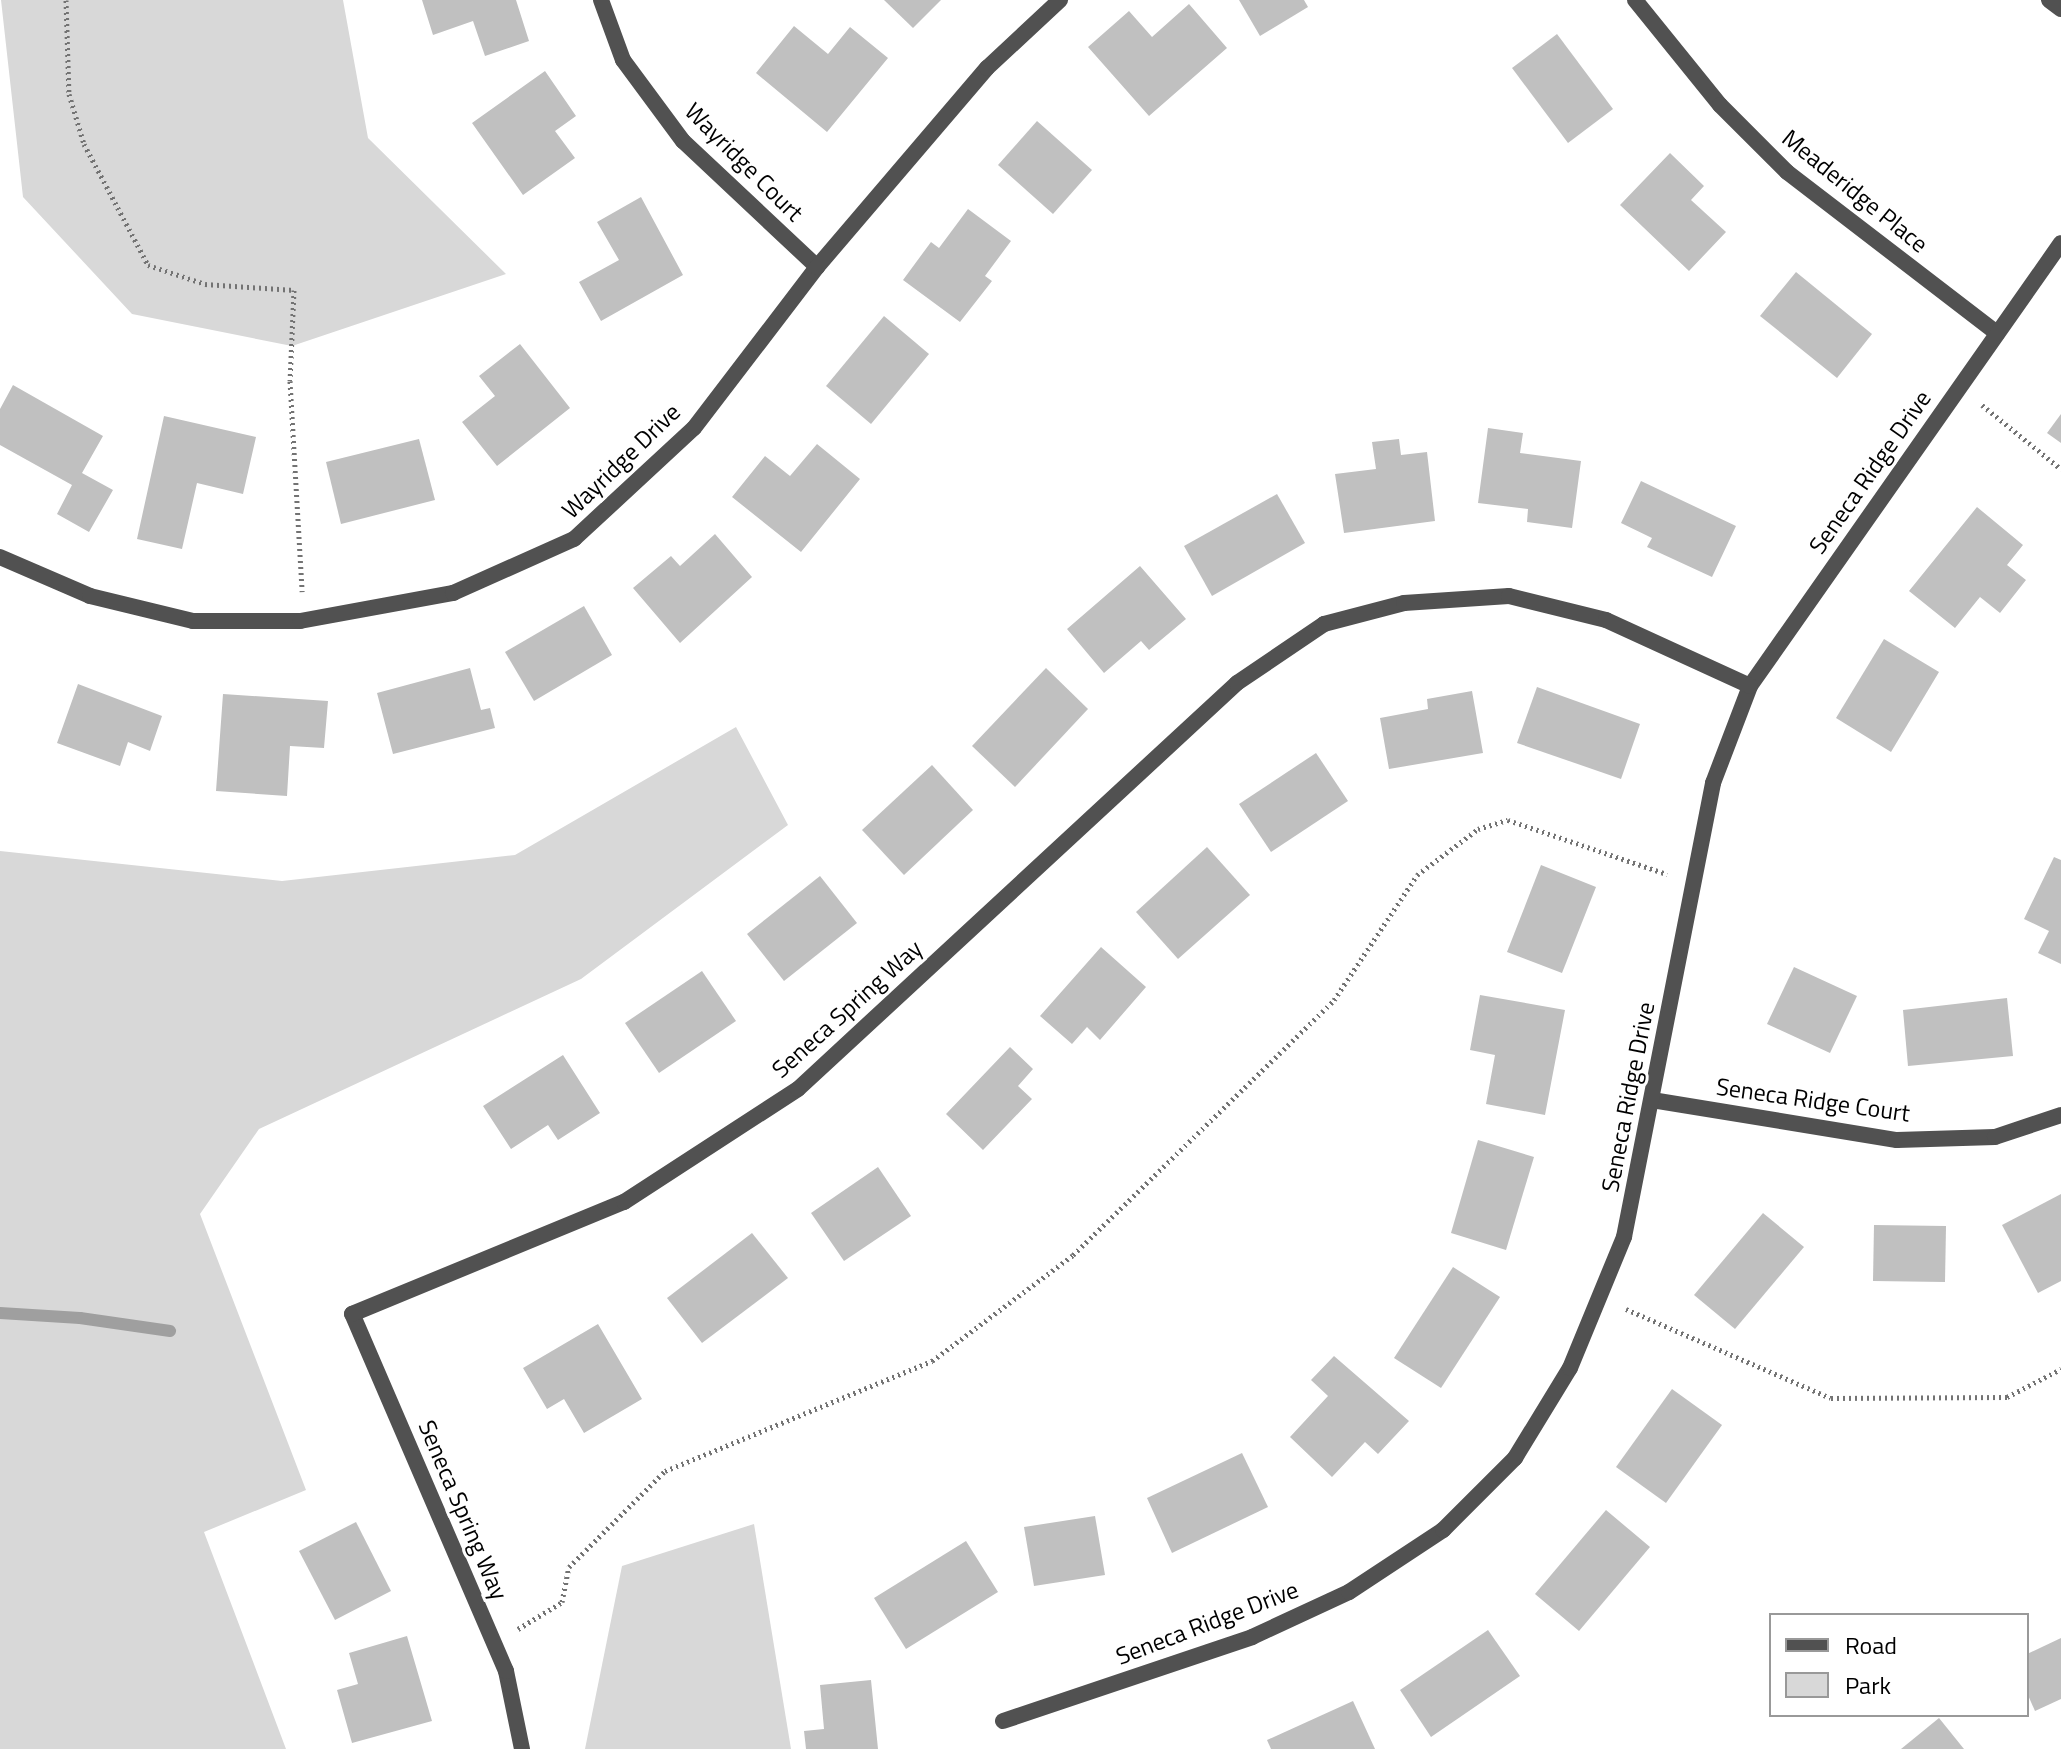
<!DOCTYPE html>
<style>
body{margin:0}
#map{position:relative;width:2061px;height:1749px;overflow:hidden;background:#fff;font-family:"Titillium Web",sans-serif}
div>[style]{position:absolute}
.green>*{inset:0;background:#d8d8d8}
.stream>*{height:12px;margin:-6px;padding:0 6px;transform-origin:6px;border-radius:6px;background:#9f9f9f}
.building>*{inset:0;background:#c0c0c0}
.path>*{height:5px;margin-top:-2.5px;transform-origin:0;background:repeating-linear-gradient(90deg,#737373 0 2px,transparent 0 6px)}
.minor>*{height:16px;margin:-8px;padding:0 8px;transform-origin:8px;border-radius:8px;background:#515151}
.tertiary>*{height:16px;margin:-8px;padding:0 8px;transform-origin:8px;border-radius:8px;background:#515151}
span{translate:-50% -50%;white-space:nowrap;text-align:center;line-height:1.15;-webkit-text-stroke:6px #fff;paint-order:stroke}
.street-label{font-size:24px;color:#000}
.legend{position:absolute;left:1769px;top:1613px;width:260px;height:104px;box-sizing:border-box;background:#fff;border:2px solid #999;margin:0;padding:10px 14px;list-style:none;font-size:24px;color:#000}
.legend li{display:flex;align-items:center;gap:16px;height:40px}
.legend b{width:40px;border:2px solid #999}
</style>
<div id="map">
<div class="green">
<div style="clip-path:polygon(1px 0,343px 0,368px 138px,506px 274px,292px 346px,132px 314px,23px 197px)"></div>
<div style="clip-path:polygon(736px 727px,788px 825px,581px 979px,259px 1129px,200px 1214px,306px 1490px,204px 1532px,286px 1749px,0 1749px,0 851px,282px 881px,515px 855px)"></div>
<div style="clip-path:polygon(754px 1524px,791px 1749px,585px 1749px,622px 1566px)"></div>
</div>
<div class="stream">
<div style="left:0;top:1313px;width:80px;rotate:3.6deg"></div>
<div style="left:80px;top:1318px;width:91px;rotate:8.2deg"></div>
</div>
<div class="building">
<div style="clip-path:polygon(422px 0,516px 0,529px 41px,485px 56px,473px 21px,433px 35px)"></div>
<div style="clip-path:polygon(884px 0,941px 0,913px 28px)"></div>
<div style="clip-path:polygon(1239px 0,1304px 0,1308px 7px,1260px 36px)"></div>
<div style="clip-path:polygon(1189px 4px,1227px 48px,1149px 116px,1088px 47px,1129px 11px,1152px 37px)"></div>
<div style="clip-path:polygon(794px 26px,828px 54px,850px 27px,888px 58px,827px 132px,756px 73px)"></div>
<div style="clip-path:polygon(1557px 34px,1613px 109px,1568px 143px,1512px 68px)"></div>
<div style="clip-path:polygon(545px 71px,576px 116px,555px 131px,575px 158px,523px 195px,472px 123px)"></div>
<div style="clip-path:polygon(1037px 121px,1092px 170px,1053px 214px,998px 165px)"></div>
<div style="clip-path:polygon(1670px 153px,1704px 186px,1691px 200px,1726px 232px,1689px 271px,1620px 205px)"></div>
<div style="clip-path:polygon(641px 197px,683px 275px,601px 321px,579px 282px,619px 260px,597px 222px)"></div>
<div style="clip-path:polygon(968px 209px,1011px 241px,985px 276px,992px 281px,960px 322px,903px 280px,931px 242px,939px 248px)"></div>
<div style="clip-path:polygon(1796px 272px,1872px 334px,1837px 378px,1760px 316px)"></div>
<div style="clip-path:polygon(884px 316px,929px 354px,871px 424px,826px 386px)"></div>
<div style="clip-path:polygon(520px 344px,570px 408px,497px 466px,462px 422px,495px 396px,479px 376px)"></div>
<div style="clip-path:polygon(13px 385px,103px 436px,82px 473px,113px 490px,89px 532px,57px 514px,72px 485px,0 445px,0 409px)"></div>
<div style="clip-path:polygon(2061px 414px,2061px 443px,2047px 433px)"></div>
<div style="clip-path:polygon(164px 416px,256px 437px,243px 494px,197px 483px,182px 549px,137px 539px)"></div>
<div style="clip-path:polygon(1488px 428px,1523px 433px,1520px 453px,1581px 461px,1572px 528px,1527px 522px,1528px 509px,1478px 503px)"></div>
<div style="clip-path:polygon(419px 439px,435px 500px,341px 524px,326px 462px)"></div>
<div style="clip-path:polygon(1399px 439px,1401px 455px,1427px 452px,1435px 521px,1344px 533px,1335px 474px,1376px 469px,1372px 442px)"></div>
<div style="clip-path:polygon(817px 444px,860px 479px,801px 552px,732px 497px,765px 456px,790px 476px)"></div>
<div style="clip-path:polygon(1641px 481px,1736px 526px,1712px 577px,1647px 547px,1652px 538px,1621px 523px)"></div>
<div style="clip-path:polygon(1277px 494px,1305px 543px,1212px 596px,1184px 546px)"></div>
<div style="clip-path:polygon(1977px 507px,2023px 545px,2007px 565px,2026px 580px,2000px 613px,1980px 597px,1955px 628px,1909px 591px)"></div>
<div style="clip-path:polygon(715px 534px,752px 577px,680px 643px,633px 588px,671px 556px,680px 566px)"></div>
<div style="clip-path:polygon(1140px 566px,1186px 619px,1149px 650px,1141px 641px,1104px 673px,1067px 629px)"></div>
<div style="clip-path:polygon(584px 606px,612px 655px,534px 701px,505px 652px)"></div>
<div style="clip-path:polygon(1884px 639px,1939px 672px,1891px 752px,1836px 718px)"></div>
<div style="clip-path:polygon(470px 668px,481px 710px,490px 708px,495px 728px,393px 754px,377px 693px)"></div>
<div style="clip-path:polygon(1046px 668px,1088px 709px,1015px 787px,972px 746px)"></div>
<div style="clip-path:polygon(78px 684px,162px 716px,150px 751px,128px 742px,120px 766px,57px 743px)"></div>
<div style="clip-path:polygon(1537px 687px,1640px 724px,1621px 779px,1517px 743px)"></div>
<div style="clip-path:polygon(1472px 691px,1483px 753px,1389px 769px,1380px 718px,1428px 709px,1427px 699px)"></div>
<div style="clip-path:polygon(223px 694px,328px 701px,324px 748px,290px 746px,287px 796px,216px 791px)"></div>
<div style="clip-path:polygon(1316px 753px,1348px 801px,1271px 852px,1239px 804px)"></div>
<div style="clip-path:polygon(932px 765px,973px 810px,904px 875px,862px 830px)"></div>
<div style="clip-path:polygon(1207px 847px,1250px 895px,1178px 959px,1136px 912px)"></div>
<div style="clip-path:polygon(2054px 857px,2061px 860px,2061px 964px,2038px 953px,2049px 931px,2024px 919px)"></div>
<div style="clip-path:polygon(1541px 865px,1596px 887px,1562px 973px,1507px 952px)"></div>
<div style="clip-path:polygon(820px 876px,857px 923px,784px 981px,747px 934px)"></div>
<div style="clip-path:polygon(1101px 947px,1146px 987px,1100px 1040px,1087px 1027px,1072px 1044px,1040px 1016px)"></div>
<div style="clip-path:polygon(1794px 967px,1857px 996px,1830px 1053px,1767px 1024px)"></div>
<div style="clip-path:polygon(702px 971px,736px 1021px,659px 1073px,625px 1023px)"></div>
<div style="clip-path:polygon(1480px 995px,1565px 1010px,1545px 1115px,1486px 1104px,1495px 1055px,1470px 1050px)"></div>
<div style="clip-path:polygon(2007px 998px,2013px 1056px,1908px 1066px,1903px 1010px)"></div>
<div style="clip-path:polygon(1010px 1047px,1033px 1069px,1018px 1086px,1032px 1099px,983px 1150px,946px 1114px)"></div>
<div style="clip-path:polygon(563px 1055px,600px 1113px,558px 1140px,548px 1125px,511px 1149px,483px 1106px)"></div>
<div style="clip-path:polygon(1478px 1140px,1534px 1157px,1506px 1250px,1451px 1233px)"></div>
<div style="clip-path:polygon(878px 1167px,911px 1216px,844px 1261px,811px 1213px)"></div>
<div style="clip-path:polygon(2061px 1194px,2061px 1281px,2038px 1293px,2002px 1225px)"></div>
<div style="clip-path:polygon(1763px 1213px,1804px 1247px,1735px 1329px,1694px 1295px)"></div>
<div style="clip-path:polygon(1874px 1225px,1946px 1226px,1945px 1282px,1873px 1281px)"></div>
<div style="clip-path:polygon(752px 1233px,788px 1278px,702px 1343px,667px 1298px)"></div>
<div style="clip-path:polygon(1453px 1267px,1500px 1297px,1441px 1388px,1394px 1358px)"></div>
<div style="clip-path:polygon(598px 1324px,642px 1399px,584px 1433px,564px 1399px,547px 1409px,523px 1368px)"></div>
<div style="clip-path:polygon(1334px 1356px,1409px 1421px,1378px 1454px,1365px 1442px,1332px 1477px,1290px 1437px,1328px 1396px,1311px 1380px)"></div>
<div style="clip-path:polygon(1672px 1389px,1722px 1425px,1666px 1503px,1616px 1467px)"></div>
<div style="clip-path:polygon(1242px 1453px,1268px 1507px,1172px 1553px,1147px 1498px)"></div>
<div style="clip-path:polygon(1606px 1510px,1650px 1547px,1579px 1631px,1535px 1594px)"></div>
<div style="clip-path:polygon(1095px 1516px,1105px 1575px,1034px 1586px,1024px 1527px)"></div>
<div style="clip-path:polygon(356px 1522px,391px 1591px,335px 1620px,299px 1551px)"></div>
<div style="clip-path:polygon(966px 1541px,998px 1592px,906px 1649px,874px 1598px)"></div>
<div style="clip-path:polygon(1488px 1630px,1520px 1676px,1431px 1737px,1400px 1690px)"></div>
<div style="clip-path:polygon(407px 1636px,432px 1721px,352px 1743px,337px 1690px,358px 1684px,349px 1653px)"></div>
<div style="clip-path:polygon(2061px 1638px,2061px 1699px,2035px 1711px,2027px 1693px,2027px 1654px)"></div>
<div style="clip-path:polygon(871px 1680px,878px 1749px,806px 1749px,804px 1731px,824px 1729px,820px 1685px)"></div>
<div style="clip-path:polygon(1353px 1701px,1375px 1749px,1271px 1749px,1267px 1740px)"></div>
<div style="clip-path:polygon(1939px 1718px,1964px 1749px,1901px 1749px)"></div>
</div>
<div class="path">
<div style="left:66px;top:0;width:94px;rotate:88.2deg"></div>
<div style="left:69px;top:94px;width:52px;rotate:73.3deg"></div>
<div style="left:84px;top:144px;width:137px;rotate:62.1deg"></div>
<div style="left:148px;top:265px;width:60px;rotate:18.4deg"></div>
<div style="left:205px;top:284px;width:89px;rotate:3.9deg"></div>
<div style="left:294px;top:290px;width:91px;rotate:92.5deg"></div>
<div style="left:290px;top:381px;width:211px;rotate:86.7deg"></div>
<div style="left:1982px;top:405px;width:102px;rotate:39deg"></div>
<div style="left:1626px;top:1309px;width:223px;rotate:23.5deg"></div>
<div style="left:1831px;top:1398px;width:176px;rotate:-0.3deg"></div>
<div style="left:2007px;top:1397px;width:61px;rotate:-27.4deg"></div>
<div style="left:518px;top:1629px;width:52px;rotate:-31.5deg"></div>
<div style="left:562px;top:1602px;width:36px;rotate:-79deg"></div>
<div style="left:569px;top:1567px;width:136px;rotate:-45deg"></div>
<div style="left:665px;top:1471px;width:289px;rotate:-22.4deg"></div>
<div style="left:932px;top:1361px;width:176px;rotate:-36.9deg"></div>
<div style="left:1073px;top:1255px;width:365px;rotate:-44.3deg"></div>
<div style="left:1334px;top:1000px;width:150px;rotate:-56.4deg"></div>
<div style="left:1417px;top:875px;width:76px;rotate:-37deg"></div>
<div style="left:1478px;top:829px;width:31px;rotate:-17deg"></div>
<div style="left:1508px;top:820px;width:168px;rotate:18.8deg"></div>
</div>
<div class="minor">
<div style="left:601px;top:0;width:64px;rotate:69.9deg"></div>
<div style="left:623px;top:60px;width:101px;rotate:53.5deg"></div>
<div style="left:683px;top:141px;width:184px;rotate:43.2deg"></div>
<div style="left:1635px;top:0;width:135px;rotate:51deg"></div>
<div style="left:1720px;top:105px;width:95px;rotate:45deg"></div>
<div style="left:1787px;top:172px;width:265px;rotate:37.5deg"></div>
<div style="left:0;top:557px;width:98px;rotate:23.4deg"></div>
<div style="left:90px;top:596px;width:106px;rotate:13.6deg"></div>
<div style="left:193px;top:621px;width:107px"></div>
<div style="left:300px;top:621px;width:156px;rotate:-10.4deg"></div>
<div style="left:453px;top:593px;width:133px;rotate:-24.1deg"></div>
<div style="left:574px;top:539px;width:163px;rotate:-42.8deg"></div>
<div style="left:694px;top:428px;width:203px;rotate:-52.6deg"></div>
<div style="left:817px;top:267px;width:262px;rotate:-49.5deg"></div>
<div style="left:987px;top:68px;width:100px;rotate:-43deg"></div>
<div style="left:1652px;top:1100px;width:248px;rotate:9.3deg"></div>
<div style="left:1897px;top:1140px;width:98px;rotate:-1.8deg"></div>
<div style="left:1995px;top:1137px;width:70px;rotate:-18.4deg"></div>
<div style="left:1003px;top:1721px;width:263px;rotate:-18.6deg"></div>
<div style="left:1252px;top:1637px;width:107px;rotate:-24.9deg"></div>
<div style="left:1349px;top:1592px;width:113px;rotate:-33.4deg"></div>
<div style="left:1443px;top:1530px;width:102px;rotate:-45deg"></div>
<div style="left:1515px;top:1458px;width:105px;rotate:-58.6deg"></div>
<div style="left:1570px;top:1368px;width:142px;rotate:-67.6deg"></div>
<div style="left:1624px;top:1237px;width:463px;rotate:-78.9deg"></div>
<div style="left:1713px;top:783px;width:104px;rotate:-69.1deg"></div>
<div style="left:1750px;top:686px;width:541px;rotate:-54.93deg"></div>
<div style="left:522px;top:1749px;width:80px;rotate:-101.6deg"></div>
<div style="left:506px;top:1671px;width:389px;rotate:-113.3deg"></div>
<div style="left:352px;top:1314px;width:294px;rotate:-22.4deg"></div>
<div style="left:624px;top:1202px;width:207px;rotate:-33deg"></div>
<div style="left:798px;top:1089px;width:598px;rotate:-42.76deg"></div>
<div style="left:1237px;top:683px;width:105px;rotate:-34.1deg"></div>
<div style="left:1324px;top:624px;width:83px;rotate:-14.7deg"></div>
<div style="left:1404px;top:603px;width:105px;rotate:-3.8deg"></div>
<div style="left:1509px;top:596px;width:100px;rotate:13.9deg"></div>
<div style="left:1606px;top:620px;width:158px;rotate:24.6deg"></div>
</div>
<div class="tertiary">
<div style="left:2049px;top:0;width:15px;rotate:37deg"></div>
</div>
<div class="street-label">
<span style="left:744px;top:162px;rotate:45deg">Wayridge Court</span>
<span style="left:1855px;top:191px;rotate:39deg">Meaderidge Place</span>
<span style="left:621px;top:461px;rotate:-44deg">Wayridge Drive</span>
<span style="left:1870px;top:472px;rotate:-55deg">Seneca Ridge Drive</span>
<span style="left:847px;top:1009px;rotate:-42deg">Seneca Spring Way</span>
<span style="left:1628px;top:1097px;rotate:-79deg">Seneca Ridge Drive</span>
<span style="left:1813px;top:1100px;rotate:8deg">Seneca Ridge Court</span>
<span style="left:463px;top:1510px;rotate:67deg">Seneca Spring Way</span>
<span style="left:1207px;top:1623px;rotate:-21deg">Seneca Ridge Drive</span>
</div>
<ul class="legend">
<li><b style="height:10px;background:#515151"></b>Road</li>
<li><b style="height:22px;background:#d8d8d8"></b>Park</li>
</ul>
</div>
